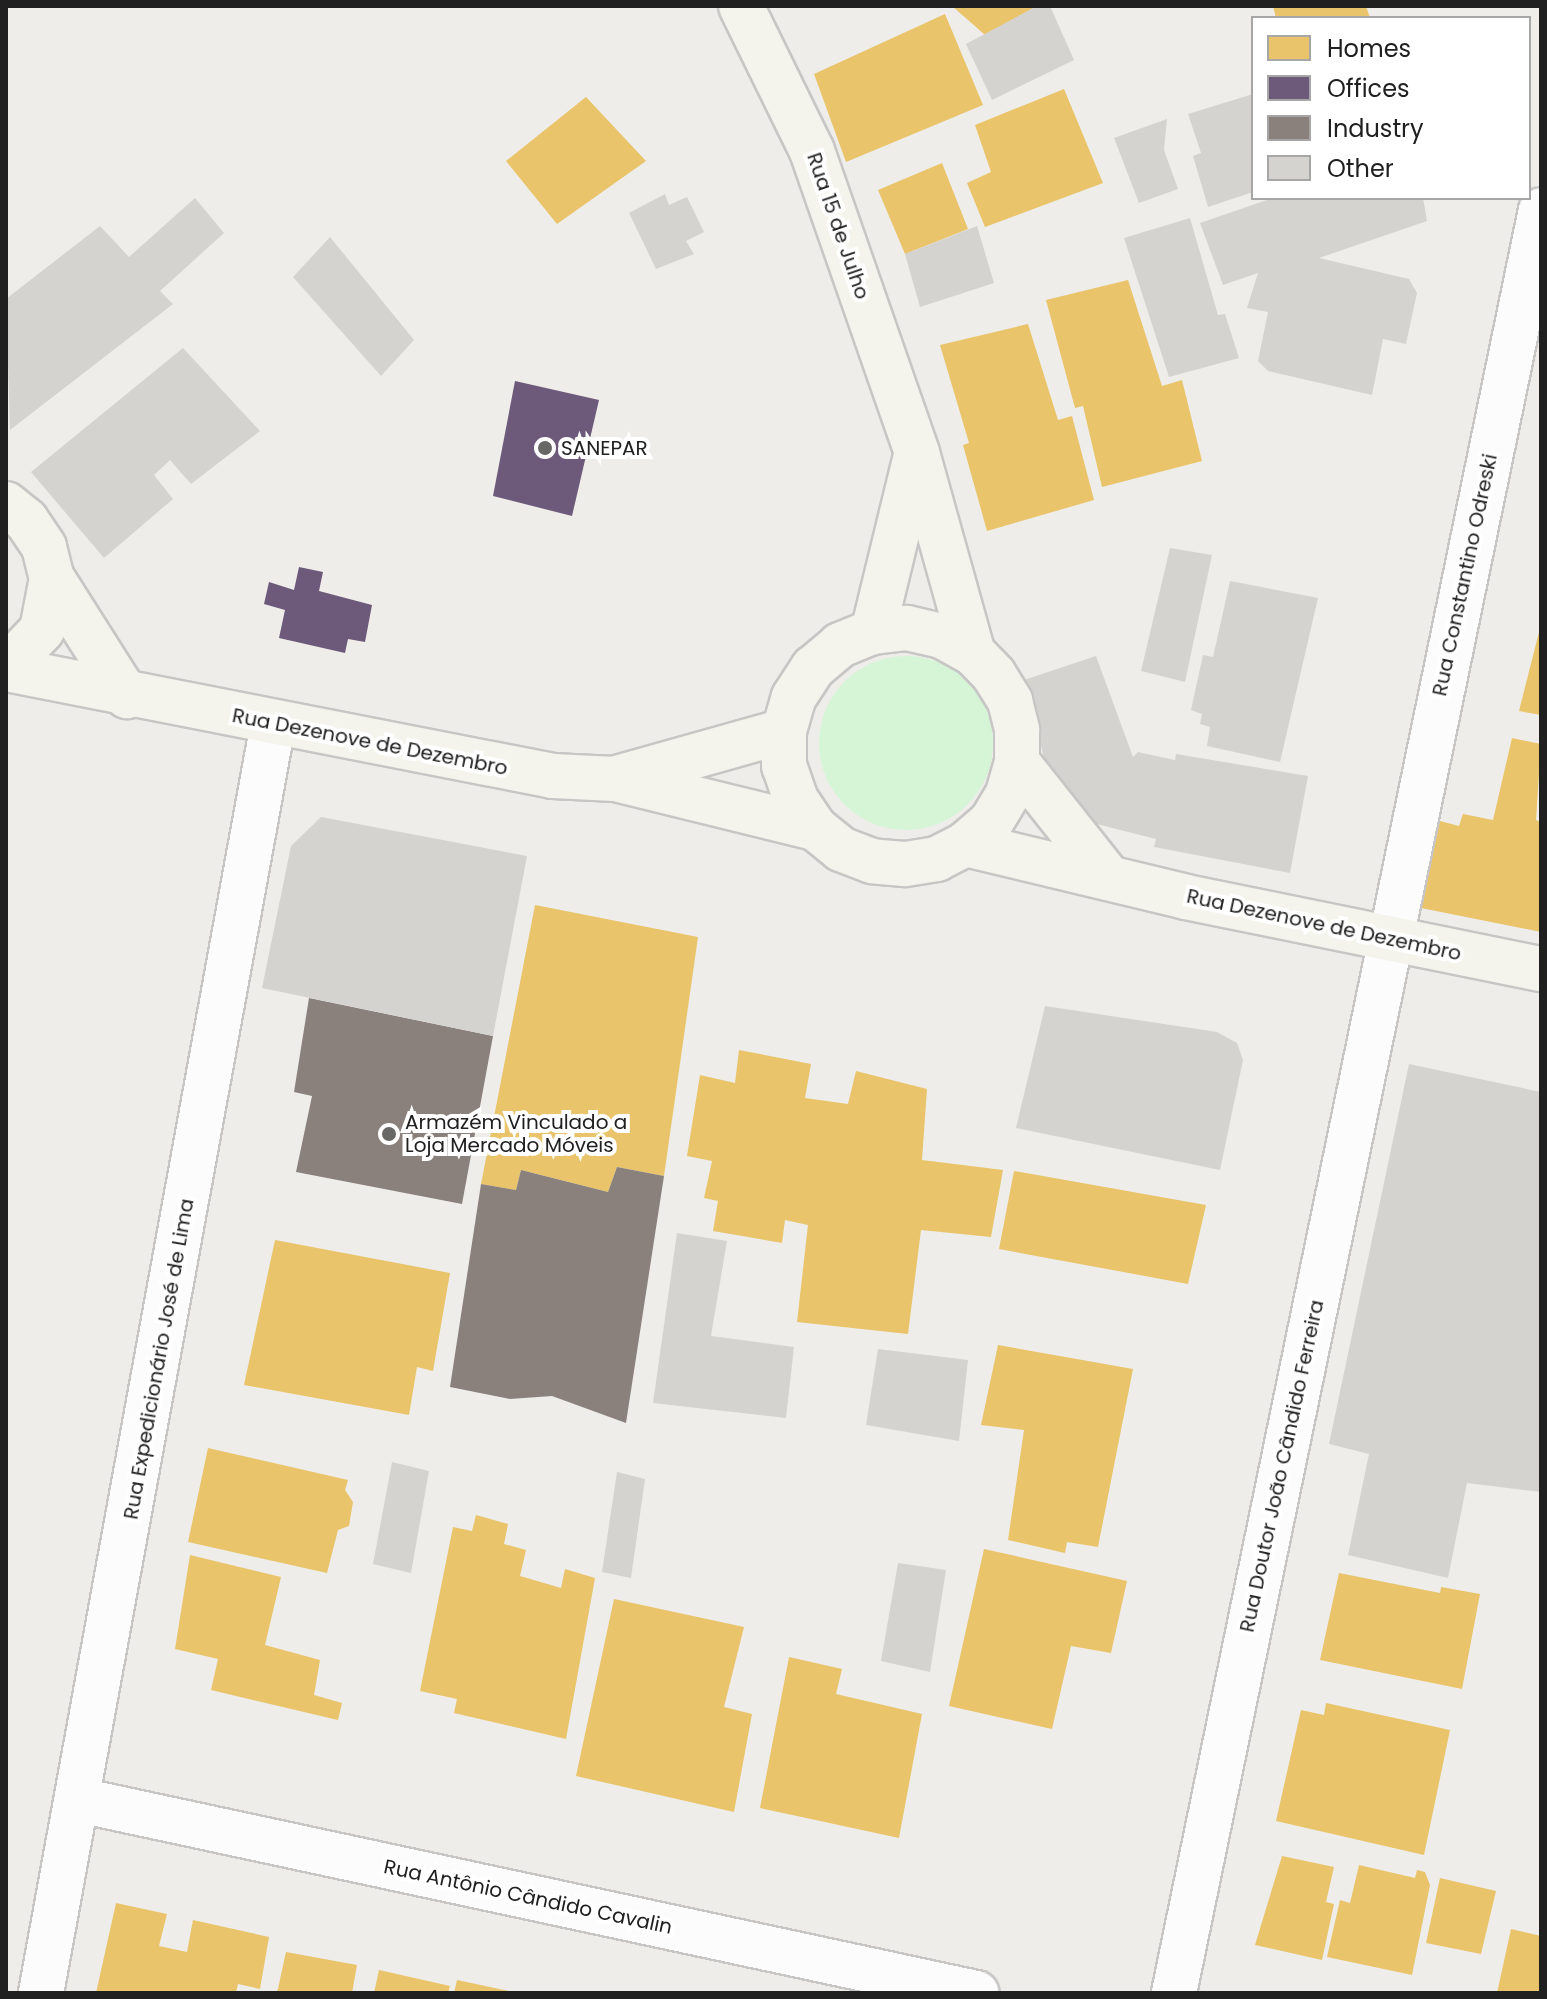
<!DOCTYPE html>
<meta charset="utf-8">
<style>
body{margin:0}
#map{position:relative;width:1547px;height:1999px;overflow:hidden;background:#eeede9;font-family:Poppins,sans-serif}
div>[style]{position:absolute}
.park>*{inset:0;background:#d6f5d7}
.round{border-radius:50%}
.homes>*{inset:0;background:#e9c46a}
.offices>*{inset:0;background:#6d597a}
.industry>*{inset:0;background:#8a817c}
.building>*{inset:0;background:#d5d3d0}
.roads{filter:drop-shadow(2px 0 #c7c6c5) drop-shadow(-2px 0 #c7c6c5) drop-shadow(0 2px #c7c6c5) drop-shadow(0 -2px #c7c6c5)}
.street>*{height:44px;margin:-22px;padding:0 22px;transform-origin:22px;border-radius:22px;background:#fcfcfc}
.secondary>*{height:44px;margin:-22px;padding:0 22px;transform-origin:22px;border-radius:22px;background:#f4f4ec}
.dots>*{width:22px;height:22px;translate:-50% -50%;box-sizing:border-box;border:4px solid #fff;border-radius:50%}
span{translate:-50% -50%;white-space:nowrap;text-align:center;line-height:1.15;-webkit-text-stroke:8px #fff;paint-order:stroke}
.street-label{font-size:20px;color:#202020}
.poi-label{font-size:20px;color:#202020}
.left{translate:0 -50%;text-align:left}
.frame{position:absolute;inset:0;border:8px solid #202020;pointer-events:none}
.legend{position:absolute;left:1251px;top:16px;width:280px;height:184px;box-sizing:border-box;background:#fff;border:2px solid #a6a6a6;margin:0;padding:10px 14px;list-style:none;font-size:24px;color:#202020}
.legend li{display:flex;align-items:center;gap:16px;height:40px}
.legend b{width:40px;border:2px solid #a6a6a6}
</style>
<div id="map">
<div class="park">
<div class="round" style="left:819px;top:656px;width:174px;height:174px"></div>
</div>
<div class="homes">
<div style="clip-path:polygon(952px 6px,1037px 6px,985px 35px)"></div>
<div style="clip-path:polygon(1273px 6px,1366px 6px,1370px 18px,1276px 18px)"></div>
<div style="clip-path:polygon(945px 14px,983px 105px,846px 162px,814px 74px)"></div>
<div style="clip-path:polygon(1064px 89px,1103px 183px,985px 227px,967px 183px,991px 172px,975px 125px)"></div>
<div style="clip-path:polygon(586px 97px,646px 161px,557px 224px,506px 161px)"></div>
<div style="clip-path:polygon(942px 163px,968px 229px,905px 254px,878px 190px)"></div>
<div style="clip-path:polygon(1128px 280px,1162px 386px,1182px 380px,1202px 461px,1102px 487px,1083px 406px,1075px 408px,1046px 300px)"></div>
<div style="clip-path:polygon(1028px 324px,1058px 420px,1072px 416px,1094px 500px,987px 531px,963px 445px,969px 443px,940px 345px)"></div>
<div style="clip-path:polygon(1540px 628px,1541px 628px,1541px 715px,1519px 711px)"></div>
<div style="clip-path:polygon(1512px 738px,1541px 744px,1536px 820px,1541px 822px,1541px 932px,1421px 908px,1440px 821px,1459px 826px,1463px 814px,1493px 820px)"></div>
<div style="clip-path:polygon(535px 905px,698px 937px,664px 1176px,617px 1167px,608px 1192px,521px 1170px,516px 1190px,481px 1184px)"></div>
<div style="clip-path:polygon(739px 1050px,811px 1064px,805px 1098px,848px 1104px,856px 1071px,927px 1089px,922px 1160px,1003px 1170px,991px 1237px,921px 1230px,908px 1334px,797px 1322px,808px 1225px,785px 1220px,782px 1243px,713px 1231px,718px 1201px,704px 1198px,712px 1161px,687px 1156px,700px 1075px,735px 1083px)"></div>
<div style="clip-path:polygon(1014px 1171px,1206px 1205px,1188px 1284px,999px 1249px)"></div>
<div style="clip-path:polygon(275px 1240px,450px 1273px,433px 1371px,417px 1367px,409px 1415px,244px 1385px)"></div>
<div style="clip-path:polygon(998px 1345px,1133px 1369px,1098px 1547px,1067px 1542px,1065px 1553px,1008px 1540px,1024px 1430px,981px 1425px)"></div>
<div style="clip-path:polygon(208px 1448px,348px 1480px,345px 1490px,353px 1502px,349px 1526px,338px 1530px,327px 1573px,188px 1542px)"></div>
<div style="clip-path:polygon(476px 1515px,508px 1524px,504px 1544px,526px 1550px,520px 1576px,561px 1588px,565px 1569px,595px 1578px,566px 1739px,454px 1713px,457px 1699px,420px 1691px,453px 1527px,472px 1531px)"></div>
<div style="clip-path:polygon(984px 1549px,1127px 1581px,1111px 1653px,1071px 1646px,1052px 1729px,949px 1706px)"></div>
<div style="clip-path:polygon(190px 1555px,281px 1577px,265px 1645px,320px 1660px,314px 1695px,342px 1703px,338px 1720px,211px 1690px,218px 1659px,175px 1649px)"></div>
<div style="clip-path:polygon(1339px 1573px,1440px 1593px,1441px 1587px,1480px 1594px,1462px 1689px,1320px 1660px)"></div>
<div style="clip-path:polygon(614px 1599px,744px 1627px,724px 1707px,752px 1714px,734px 1812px,576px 1776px)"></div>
<div style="clip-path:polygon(789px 1657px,842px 1669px,836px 1694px,922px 1714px,899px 1838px,760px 1808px)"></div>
<div style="clip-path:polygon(1326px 1703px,1450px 1730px,1424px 1855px,1276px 1821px,1301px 1710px,1324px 1715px)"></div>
<div style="clip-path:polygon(1282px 1856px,1334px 1867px,1326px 1902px,1334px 1904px,1322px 1960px,1255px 1945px)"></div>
<div style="clip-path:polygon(1359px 1865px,1415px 1878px,1417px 1870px,1425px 1872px,1430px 1885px,1412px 1975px,1327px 1957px,1340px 1900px,1350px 1903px)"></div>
<div style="clip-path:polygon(1440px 1878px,1496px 1891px,1481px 1954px,1426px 1943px)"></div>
<div style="clip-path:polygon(116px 1903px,167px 1914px,159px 1946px,187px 1952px,193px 1920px,269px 1937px,260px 1989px,238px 1984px,236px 1993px,96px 1993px)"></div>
<div style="clip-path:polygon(1511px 1929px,1541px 1936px,1541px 1993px,1497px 1993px)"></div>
<div style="clip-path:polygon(286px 1952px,357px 1965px,352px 1993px,277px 1993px)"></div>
<div style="clip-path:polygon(379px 1970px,450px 1986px,448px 1993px,374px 1993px)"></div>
<div style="clip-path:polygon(457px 1980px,513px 1992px,513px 1993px,454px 1993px)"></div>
</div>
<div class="offices">
<div style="clip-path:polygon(515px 381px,599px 400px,572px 516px,493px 496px)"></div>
<div style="clip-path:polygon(299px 567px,323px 572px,319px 591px,372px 605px,365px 642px,348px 639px,345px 653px,279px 638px,285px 610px,264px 604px,269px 582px,294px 590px)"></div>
</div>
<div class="industry">
<div style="clip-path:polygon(309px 998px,493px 1036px,462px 1204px,296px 1172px,312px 1096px,294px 1092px)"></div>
<div style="clip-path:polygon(617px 1167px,664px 1176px,626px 1423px,552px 1396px,510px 1399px,450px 1387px,481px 1184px,516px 1190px,521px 1170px,608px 1192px)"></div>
</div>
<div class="building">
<div style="clip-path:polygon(1037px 6px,1050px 6px,1074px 60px,992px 100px,966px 44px)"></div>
<div style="clip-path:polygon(1253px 94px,1253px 192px,1208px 207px,1193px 156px,1201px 153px,1188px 114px)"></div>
<div style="clip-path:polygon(1167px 119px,1164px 150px,1178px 189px,1139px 203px,1114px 138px)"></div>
<div style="clip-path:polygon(665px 194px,669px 205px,687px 197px,704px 232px,686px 241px,694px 254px,656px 269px,629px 213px)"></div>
<div style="clip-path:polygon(195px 198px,224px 233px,160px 291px,173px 304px,10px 430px,6px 299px,100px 226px,129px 257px)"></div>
<div style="clip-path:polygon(1273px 198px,1423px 198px,1427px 221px,1319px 258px,1409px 279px,1417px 293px,1406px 344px,1383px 339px,1372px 395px,1268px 371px,1258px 361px,1268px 312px,1247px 308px,1258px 273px,1223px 285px,1200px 223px)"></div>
<div style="clip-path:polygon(1190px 218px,1218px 315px,1225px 314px,1239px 358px,1169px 377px,1124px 238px)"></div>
<div style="clip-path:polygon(977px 226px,994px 283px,920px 307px,905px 254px)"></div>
<div style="clip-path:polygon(330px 237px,414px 340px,381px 376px,293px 277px)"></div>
<div style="clip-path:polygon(183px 348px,260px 431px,191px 484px,170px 460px,154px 475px,173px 499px,104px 558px,31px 472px)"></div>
<div style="clip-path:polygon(1170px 548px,1212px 555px,1185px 682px,1141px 671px)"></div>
<div style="clip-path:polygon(1230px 581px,1318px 598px,1280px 762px,1207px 746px,1210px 727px,1200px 724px,1202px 714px,1191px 710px,1203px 655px,1213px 657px)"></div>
<div style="clip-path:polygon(1096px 656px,1133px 757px,1138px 752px,1175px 760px,1176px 754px,1308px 776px,1290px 873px,1154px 847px,1156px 839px,1069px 817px,1055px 800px,1024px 680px)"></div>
<div style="clip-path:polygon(321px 817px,527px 856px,493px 1036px,262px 988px,291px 846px)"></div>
<div style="clip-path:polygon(1045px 1006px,1217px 1032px,1237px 1043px,1243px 1060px,1220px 1170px,1016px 1128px)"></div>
<div style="clip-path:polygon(1409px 1064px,1541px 1092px,1541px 1492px,1467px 1483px,1448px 1578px,1348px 1555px,1369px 1454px,1329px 1444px)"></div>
<div style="clip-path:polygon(677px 1233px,727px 1241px,711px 1336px,794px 1347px,786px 1418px,653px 1403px)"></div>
<div style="clip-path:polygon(878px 1349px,968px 1360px,959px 1441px,866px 1425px)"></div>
<div style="clip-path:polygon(392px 1462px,429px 1471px,411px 1573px,373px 1564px)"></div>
<div style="clip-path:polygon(617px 1472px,645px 1479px,631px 1578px,602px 1572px)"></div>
<div style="clip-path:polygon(898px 1563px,946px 1570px,930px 1672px,881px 1661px)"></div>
</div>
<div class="roads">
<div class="street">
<div style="left:79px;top:1800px;width:918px;rotate:12.14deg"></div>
<div style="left:41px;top:1993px;width:1290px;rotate:-79.64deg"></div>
<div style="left:1174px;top:1993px;width:1820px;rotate:-78.37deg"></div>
</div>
<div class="secondary">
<div style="left:741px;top:6px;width:161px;rotate:63.9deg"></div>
<div style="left:812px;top:151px;width:320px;rotate:70.8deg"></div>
<div style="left:917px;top:453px;width:208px;rotate:74.4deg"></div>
<div style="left:973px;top:653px;width:30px;rotate:46deg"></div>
<div style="left:994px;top:675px;width:31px;rotate:58deg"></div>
<div style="left:1010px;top:701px;width:30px;rotate:76deg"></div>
<div style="left:1017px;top:730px;width:32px;rotate:90deg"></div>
<div style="left:1017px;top:762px;width:33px;rotate:106deg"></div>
<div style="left:1008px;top:794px;width:33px;rotate:121deg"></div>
<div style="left:991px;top:822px;width:33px;rotate:139deg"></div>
<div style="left:966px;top:844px;width:33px;rotate:153deg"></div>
<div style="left:937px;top:859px;width:33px;rotate:171deg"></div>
<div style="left:904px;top:864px;width:32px;rotate:-175deg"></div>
<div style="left:872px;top:861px;width:33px;rotate:-159deg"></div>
<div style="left:841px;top:849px;width:33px;rotate:-141deg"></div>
<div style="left:815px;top:828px;width:34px;rotate:-124deg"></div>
<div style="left:796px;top:800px;width:36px;rotate:-109deg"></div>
<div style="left:784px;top:766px;width:35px;rotate:-90deg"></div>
<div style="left:784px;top:731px;width:35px;rotate:-74deg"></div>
<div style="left:794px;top:697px;width:35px;rotate:-57deg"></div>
<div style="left:813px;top:668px;width:35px;rotate:-40deg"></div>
<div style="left:840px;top:645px;width:35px;rotate:-22deg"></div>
<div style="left:873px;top:632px;width:34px;rotate:-7deg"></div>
<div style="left:907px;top:628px;width:36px;rotate:13deg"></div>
<div style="left:942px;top:636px;width:35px;rotate:29deg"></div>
<div style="left:6px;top:504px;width:26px;rotate:39deg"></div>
<div style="left:26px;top:520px;width:32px;rotate:56deg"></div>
<div style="left:44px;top:547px;width:32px;rotate:76deg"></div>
<div style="left:52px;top:578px;width:53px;rotate:100.9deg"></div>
<div style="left:42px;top:630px;width:52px;rotate:133.5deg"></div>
<div style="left:52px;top:578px;width:140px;rotate:57.6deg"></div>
<div style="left:873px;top:632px;width:182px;rotate:-76.3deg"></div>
<div style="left:6px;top:669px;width:557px;rotate:11.07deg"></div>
<div style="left:553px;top:776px;width:62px;rotate:2.8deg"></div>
<div style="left:615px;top:779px;width:206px;rotate:13.8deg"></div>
<div style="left:1017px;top:762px;width:148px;rotate:51.6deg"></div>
<div style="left:617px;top:778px;width:173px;rotate:-15.7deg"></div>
<div style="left:966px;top:844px;width:226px;rotate:13.5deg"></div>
<div style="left:1186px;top:897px;width:362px;rotate:11.5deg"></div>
</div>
</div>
<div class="dots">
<div style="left:545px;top:448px;background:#686866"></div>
<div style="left:389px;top:1134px;background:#686866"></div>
</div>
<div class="street-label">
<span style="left:838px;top:226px;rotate:71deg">Rua 15 de Julho</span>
<span style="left:1465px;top:575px;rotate:-78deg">Rua Constantino Odreski</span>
<span style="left:370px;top:742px;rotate:11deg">Rua Dezenove de Dezembro</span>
<span style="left:1324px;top:925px;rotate:12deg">Rua Dezenove de Dezembro</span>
<span style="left:159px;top:1359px;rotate:-80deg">Rua Expedicionário José de Lima</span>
<span style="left:1282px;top:1466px;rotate:-78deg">Rua Doutor João Cândido Ferreira</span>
<span style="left:528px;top:1897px;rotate:12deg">Rua Antônio Cândido Cavalin</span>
</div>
<div class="poi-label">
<span class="left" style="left:561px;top:448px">SANEPAR</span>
<span class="left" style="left:405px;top:1134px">Armazém Vinculado a<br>Loja Mercado Móveis</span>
</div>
<div class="frame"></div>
<ul class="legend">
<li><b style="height:22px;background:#e9c46a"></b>Homes</li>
<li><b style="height:22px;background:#6d597a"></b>Offices</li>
<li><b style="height:22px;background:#8a817c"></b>Industry</li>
<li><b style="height:22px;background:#d5d3d0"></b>Other</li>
</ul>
</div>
